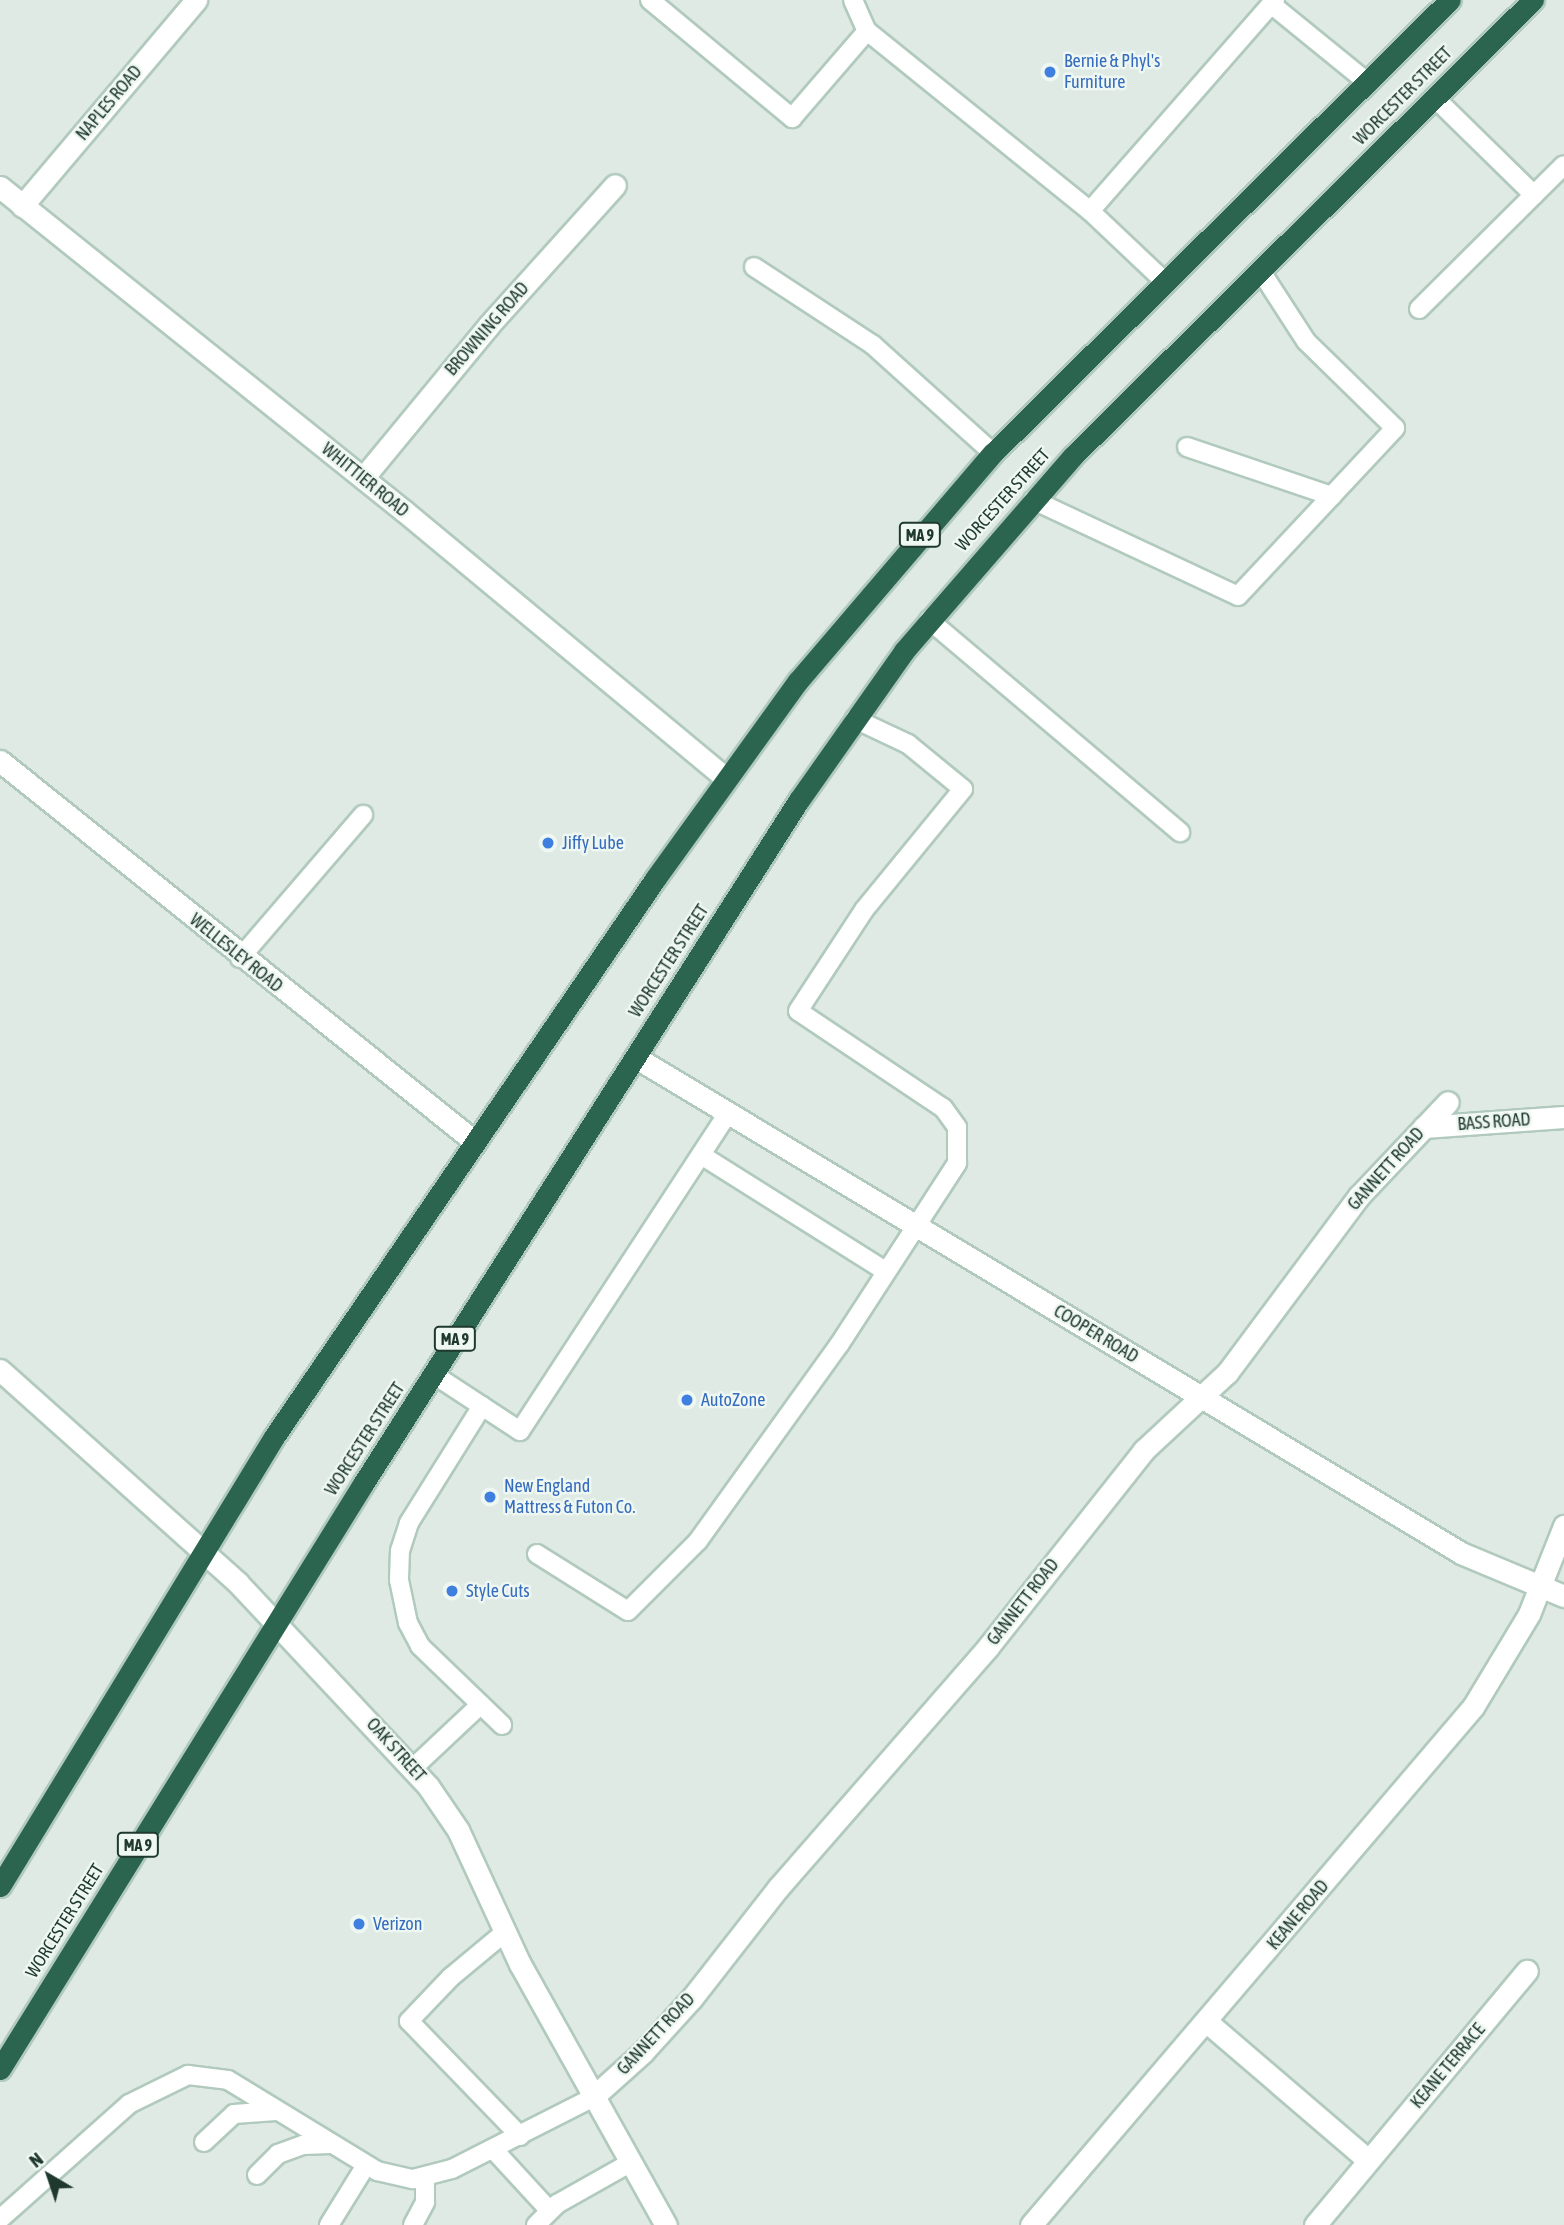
<!DOCTYPE html>
<style>
body{margin:0}
#map{position:relative;width:1564px;height:2225px;overflow:hidden;background:#deeae3;font-family:"Asap Condensed",sans-serif}
div>[style]{position:absolute}
.roads{filter:drop-shadow(2px 0 #b1cabd) drop-shadow(-2px 0 #b1cabd) drop-shadow(0 2px #b1cabd) drop-shadow(0 -2px #b1cabd)}
.lane>*{height:18px;margin:-9px;padding:0 9px;transform-origin:9px;border-radius:9px;background:#fff}
.street>*{height:21px;margin:-10.5px;padding:0 10.5px;transform-origin:10.5px;border-radius:10.5px;background:#fff}
.secondary>*{height:21px;margin:-10.5px;padding:0 10.5px;transform-origin:10.5px;border-radius:10.5px;background:#fff}
.highway>*{height:21px;margin:-10.5px;padding:0 10.5px;transform-origin:10.5px;border-radius:10.5px;background:#2b6550}
.dots>*{width:19px;height:19px;translate:-50% -50%;box-sizing:border-box;border:4px solid #eef7f1;border-radius:50%}
span{translate:-50% -50%;white-space:nowrap;text-align:center;line-height:1.15;-webkit-text-stroke:5px #eef7f1;paint-order:stroke}
.shield-label span{padding:2px 5px;background:#eef7f1;border:2px solid;border-radius:5px;-webkit-text-stroke-width:0}
.shield-label{font-size:16px;color:#1f392e;font-weight:700}
.shop-label{font-size:18px;color:#366cbe}
.left{translate:0 -50%;text-align:left}
.street-label{font-size:18px;color:#1f392e}
.north{position:absolute;left:14px;top:2141px;width:70px;height:70px;-webkit-text-stroke:5px #eef7f1;paint-order:stroke;rotate:321deg;font-size:19px;font-weight:700;line-height:28px;text-align:center;color:#1f392e}
.north::after{content:'';display:block;margin:auto;width:24px;height:32px;background:#1f392e;clip-path:polygon(50% 0,100% 100%,50% 72%,0 100%)}
</style>
<div id="map">
<div class="roads">
<div class="lane">
<div style="left:650px;top:0;width:185px;rotate:39.7deg"></div>
<div style="left:792px;top:118px;width:115px;rotate:-49.2deg"></div>
<div style="left:853px;top:0;width:34px;rotate:66deg"></div>
<div style="left:867px;top:31px;width:287px;rotate:38.9deg"></div>
<div style="left:1090px;top:211px;width:102px;rotate:43.4deg"></div>
<div style="left:1271px;top:4px;width:124px;rotate:39.1deg"></div>
<div style="left:1434px;top:97px;width:140px;rotate:44.4deg"></div>
<div style="left:1090px;top:211px;width:281px;rotate:-48.8deg"></div>
<div style="left:754px;top:267px;width:142px;rotate:33.2deg"></div>
<div style="left:873px;top:345px;width:161px;rotate:42deg"></div>
<div style="left:1419px;top:309px;width:204px;rotate:-44.8deg"></div>
<div style="left:1187px;top:447px;width:153px;rotate:18.7deg"></div>
<div style="left:1033px;top:500px;width:226px;rotate:25.1deg"></div>
<div style="left:1238px;top:596px;width:230px;rotate:-46.9deg"></div>
<div style="left:1395px;top:428px;width:124px;rotate:-135.7deg"></div>
<div style="left:1306px;top:341px;width:85px;rotate:-122.9deg"></div>
<div style="left:929px;top:620px;width:329px;rotate:40.2deg"></div>
<div style="left:240px;top:958px;width:189px;rotate:-49.3deg"></div>
<div style="left:701px;top:1155px;width:218px;rotate:32.2deg"></div>
<div style="left:433px;top:1374px;width:104px;rotate:33.2deg"></div>
<div style="left:520px;top:1431px;width:380px;rotate:-56.8deg"></div>
<div style="left:482px;top:1406px;width:138px;rotate:122deg"></div>
<div style="left:409px;top:1523px;width:28px;rotate:108deg"></div>
<div style="left:400px;top:1550px;width:30px;rotate:92deg"></div>
<div style="left:399px;top:1580px;width:44px;rotate:78.2deg"></div>
<div style="left:408px;top:1623px;width:26px;rotate:62deg"></div>
<div style="left:420px;top:1646px;width:114px;rotate:43.9deg"></div>
<div style="left:537px;top:1554px;width:107px;rotate:32.1deg"></div>
<div style="left:628px;top:1611px;width:99px;rotate:-45deg"></div>
<div style="left:698px;top:1541px;width:241px;rotate:-54.3deg"></div>
<div style="left:839px;top:1345px;width:217px;rotate:-57deg"></div>
<div style="left:957px;top:1163px;width:36px;rotate:-90deg"></div>
<div style="left:957px;top:1127px;width:24px;rotate:-126deg"></div>
<div style="left:943px;top:1108px;width:174px;rotate:-146.2deg"></div>
<div style="left:798px;top:1011px;width:121px;rotate:-56.8deg"></div>
<div style="left:864px;top:910px;width:156px;rotate:-50.7deg"></div>
<div style="left:963px;top:789px;width:71px;rotate:-140.7deg"></div>
<div style="left:908px;top:744px;width:59px;rotate:-154.7deg"></div>
<div style="left:413px;top:1768px;width:92px;rotate:-43.2deg"></div>
<div style="left:504px;top:1933px;width:69px;rotate:140.3deg"></div>
<div style="left:451px;top:1977px;width:61px;rotate:133.7deg"></div>
<div style="left:409px;top:2021px;width:160px;rotate:46deg"></div>
<div style="left:204px;top:2142px;width:41px;rotate:-43deg"></div>
<div style="left:234px;top:2114px;width:42px;rotate:-4.1deg"></div>
<div style="left:493px;top:2149px;width:83px;rotate:47.4deg"></div>
<div style="left:257px;top:2175px;width:30px;rotate:-45deg"></div>
<div style="left:278px;top:2154px;width:27px;rotate:-20deg"></div>
<div style="left:303px;top:2145px;width:27px;rotate:-2deg"></div>
<div style="left:0;top:2219px;width:173px;rotate:-41.7deg"></div>
<div style="left:129px;top:2104px;width:66px;rotate:-26.2deg"></div>
<div style="left:188px;top:2075px;width:40px;rotate:7.1deg"></div>
<div style="left:228px;top:2080px;width:175px;rotate:31.4deg"></div>
<div style="left:377px;top:2171px;width:37px;rotate:13deg"></div>
<div style="left:413px;top:2179px;width:40px;rotate:-14.4deg"></div>
<div style="left:452px;top:2169px;width:157px;rotate:-26.9deg"></div>
<div style="left:329px;top:2225px;width:70px;rotate:-58.3deg"></div>
<div style="left:413px;top:2225px;width:26px;rotate:-62deg"></div>
<div style="left:425px;top:2202px;width:24px;rotate:-90deg"></div>
<div style="left:536px;top:2225px;width:30px;rotate:-45deg"></div>
<div style="left:557px;top:2204px;width:81px;rotate:-29.4deg"></div>
</div>
<div class="street">
<div style="left:0;top:187px;width:518px;rotate:38.73deg"></div>
<div style="left:404px;top:511px;width:418px;rotate:39.7deg"></div>
<div style="left:22px;top:206px;width:270px;rotate:-49.8deg"></div>
<div style="left:363px;top:478px;width:198px;rotate:-50.5deg"></div>
<div style="left:489px;top:325px;width:188px;rotate:-48deg"></div>
<div style="left:0;top:761px;width:608px;rotate:38.72deg"></div>
<div style="left:635px;top:1057px;width:963px;rotate:30.98deg"></div>
<div style="left:1461px;top:1553px;width:112px;rotate:22.7deg"></div>
<div style="left:1424px;top:1127px;width:140px;rotate:-4.1deg"></div>
<div style="left:1207px;top:2022px;width:212px;rotate:40.6deg"></div>
<div style="left:592px;top:2098px;width:69px;rotate:-42deg"></div>
<div style="left:643px;top:2052px;width:73px;rotate:-47.8deg"></div>
<div style="left:692px;top:1998px;width:140px;rotate:-52deg"></div>
<div style="left:778px;top:1888px;width:320px;rotate:-48.9deg"></div>
<div style="left:988px;top:1647px;width:251px;rotate:-51.6deg"></div>
<div style="left:1144px;top:1450px;width:113px;rotate:-42.9deg"></div>
<div style="left:1227px;top:1373px;width:221px;rotate:-53.3deg"></div>
<div style="left:1359px;top:1196px;width:129px;rotate:-46.6deg"></div>
<div style="left:1031px;top:2225px;width:681px;rotate:-49.53deg"></div>
<div style="left:1473px;top:1707px;width:109px;rotate:-58.9deg"></div>
<div style="left:1529px;top:1614px;width:95px;rotate:-68.3deg"></div>
<div style="left:1315px;top:2225px;width:331px;rotate:-50.2deg"></div>
</div>
<div class="secondary">
<div style="left:0;top:1370px;width:319px;rotate:41.8deg"></div>
<div style="left:238px;top:1583px;width:278px;rotate:46.9deg"></div>
<div style="left:428px;top:1786px;width:53px;rotate:55.7deg"></div>
<div style="left:458px;top:1830px;width:148px;rotate:65.2deg"></div>
<div style="left:520px;top:1964px;width:299px;rotate:60.8deg"></div>
</div>
<div class="highway">
<div style="left:0;top:1886px;width:526px;rotate:-58.61deg"></div>
<div style="left:274px;top:1437px;width:676px;rotate:-55.67deg"></div>
<div style="left:655px;top:879px;width:244px;rotate:-54.2deg"></div>
<div style="left:798px;top:681px;width:300px;rotate:-49.5deg"></div>
<div style="left:993px;top:453px;width:643px;rotate:-44.75deg"></div>
<div style="left:0;top:2069px;width:688px;rotate:-58.18deg"></div>
<div style="left:363px;top:1484px;width:811px;rotate:-57.49deg"></div>
<div style="left:799px;top:800px;width:182px;rotate:-54.8deg"></div>
<div style="left:904px;top:651px;width:257px;rotate:-49.1deg"></div>
<div style="left:1072px;top:457px;width:649px;rotate:-44.75deg"></div>
</div>
</div>
<div class="dots">
<div style="left:1050px;top:72px;background:#3f7fe0"></div>
<div style="left:548px;top:843px;background:#3f7fe0"></div>
<div style="left:687px;top:1400px;background:#3f7fe0"></div>
<div style="left:490px;top:1497px;background:#3f7fe0"></div>
<div style="left:452px;top:1591px;background:#3f7fe0"></div>
<div style="left:359px;top:1924px;background:#3f7fe0"></div>
</div>
<div class="shield-label">
<span style="left:920px;top:535px">MA 9</span>
<span style="left:455px;top:1339px">MA 9</span>
<span style="left:138px;top:1845px">MA 9</span>
</div>
<div class="shop-label">
<span class="left" style="left:1064px;top:72px">Bernie &amp; Phyl's<br>Furniture</span>
<span class="left" style="left:562px;top:843px">Jiffy Lube</span>
<span class="left" style="left:701px;top:1400px">AutoZone</span>
<span class="left" style="left:504px;top:1497px">New England<br>Mattress &amp; Futon Co.</span>
<span class="left" style="left:466px;top:1591px">Style Cuts</span>
<span class="left" style="left:373px;top:1924px">Verizon</span>
</div>
<div class="street-label">
<span style="left:1403px;top:96px;rotate:-45deg">WORCESTER STREET</span>
<span style="left:109px;top:103px;rotate:-50deg">NAPLES ROAD</span>
<span style="left:487px;top:329px;rotate:-49deg">BROWNING ROAD</span>
<span style="left:365px;top:480px;rotate:39deg">WHITTIER ROAD</span>
<span style="left:1003px;top:500px;rotate:-48deg">WORCESTER STREET</span>
<span style="left:236px;top:953px;rotate:39deg">WELLESLEY ROAD</span>
<span style="left:669px;top:961px;rotate:-57deg">WORCESTER STREET</span>
<span style="left:1494px;top:1122px;rotate:-4deg">BASS ROAD</span>
<span style="left:1386px;top:1169px;rotate:-48deg">GANNETT ROAD</span>
<span style="left:1096px;top:1334px;rotate:31deg">COOPER ROAD</span>
<span style="left:365px;top:1439px;rotate:-57deg">WORCESTER STREET</span>
<span style="left:1023px;top:1602px;rotate:-52deg">GANNETT ROAD</span>
<span style="left:396px;top:1750px;rotate:48deg">OAK STREET</span>
<span style="left:1298px;top:1915px;rotate:-50deg">KEANE ROAD</span>
<span style="left:65px;top:1921px;rotate:-58deg">WORCESTER STREET</span>
<span style="left:656px;top:2034px;rotate:-47deg">GANNETT ROAD</span>
<span style="left:1448px;top:2066px;rotate:-50deg">KEANE TERRACE</span>
</div>
<div class="north">N</div>
</div>
